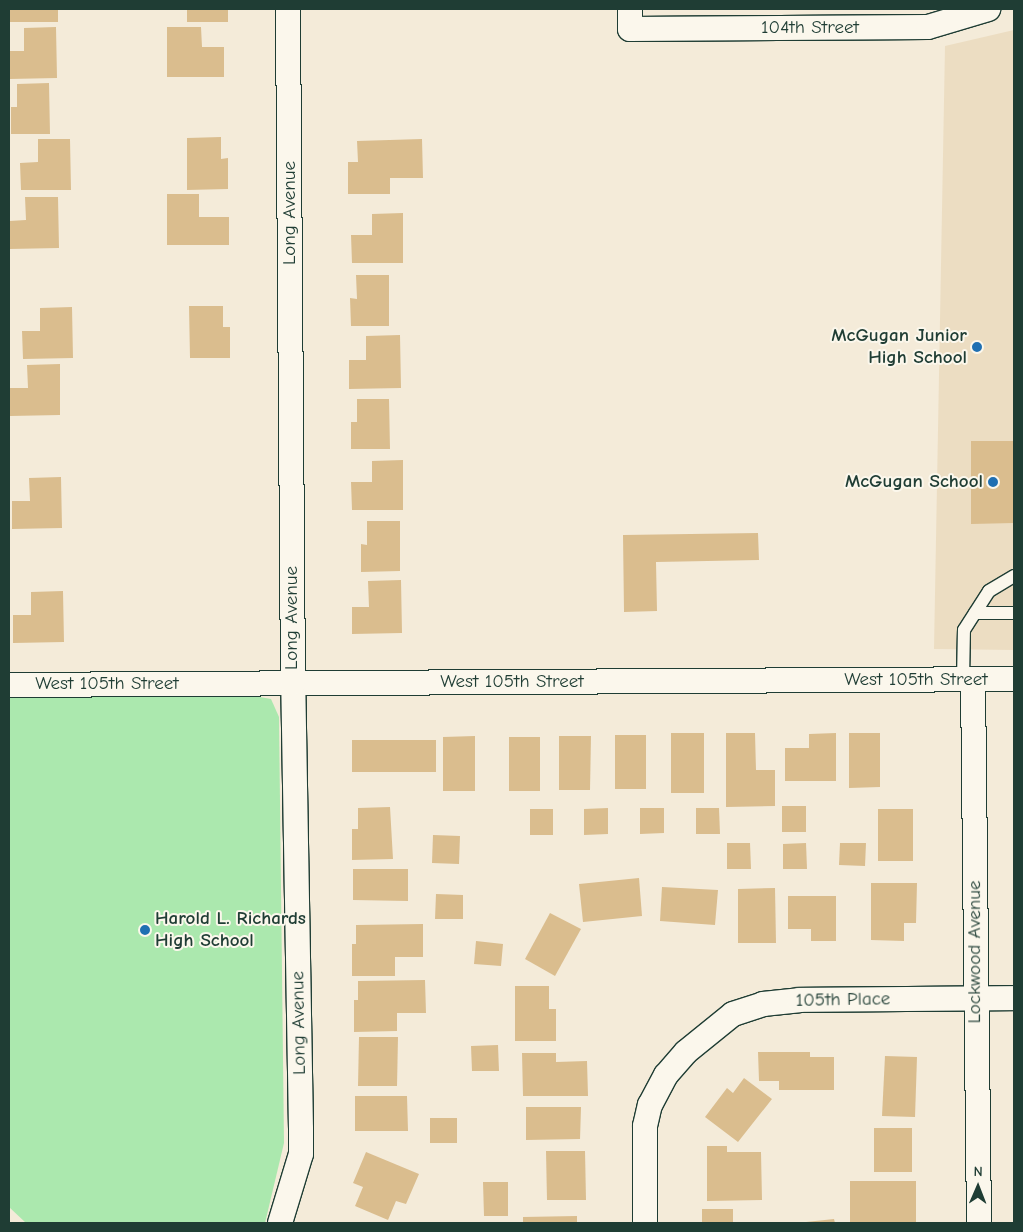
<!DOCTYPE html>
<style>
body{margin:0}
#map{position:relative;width:1023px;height:1232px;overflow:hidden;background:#f4ebd9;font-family:"Comic Neue",sans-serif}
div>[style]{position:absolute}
.built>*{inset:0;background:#ecddc2}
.green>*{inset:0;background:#abe8ae}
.building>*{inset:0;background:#dabd8e}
.roads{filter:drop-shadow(1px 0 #1f3d34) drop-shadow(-1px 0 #1f3d34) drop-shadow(0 1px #1f3d34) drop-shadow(0 -1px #1f3d34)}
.service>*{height:12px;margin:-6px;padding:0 6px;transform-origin:6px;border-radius:6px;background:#fbf7ec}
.minor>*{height:24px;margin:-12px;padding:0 12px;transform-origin:12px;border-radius:12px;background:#fbf7ec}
.dots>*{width:14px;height:14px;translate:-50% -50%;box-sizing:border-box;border:2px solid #fbf7ec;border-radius:50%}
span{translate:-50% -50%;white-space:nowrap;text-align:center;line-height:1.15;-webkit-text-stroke:4px #fbf7ec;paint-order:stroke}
.street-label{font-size:19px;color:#1f3d34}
.poi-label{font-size:19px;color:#1f3d34;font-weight:700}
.right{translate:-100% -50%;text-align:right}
.left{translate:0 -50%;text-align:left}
.frame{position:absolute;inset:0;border:10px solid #1f3d34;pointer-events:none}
.north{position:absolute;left:953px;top:1162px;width:50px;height:50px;-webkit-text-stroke:4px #fbf7ec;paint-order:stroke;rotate:1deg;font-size:14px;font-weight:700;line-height:20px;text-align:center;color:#1f3d34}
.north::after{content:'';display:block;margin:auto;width:18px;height:22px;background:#1f3d34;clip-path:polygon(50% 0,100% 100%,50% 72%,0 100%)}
</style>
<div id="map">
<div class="built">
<div style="clip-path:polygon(1014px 30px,1014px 650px,934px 649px,945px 46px)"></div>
</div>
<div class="green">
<div style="clip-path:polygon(248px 695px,271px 699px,279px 717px,284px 1143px,265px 1223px,26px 1223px,9px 1207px,9px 697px)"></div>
</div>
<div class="building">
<div style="clip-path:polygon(9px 9px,58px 9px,58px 22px,9px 22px)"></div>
<div style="clip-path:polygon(187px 9px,228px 9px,228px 22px,187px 22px)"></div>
<div style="clip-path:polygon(56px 27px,57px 78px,9px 79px,9px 51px,24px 51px,24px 28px)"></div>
<div style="clip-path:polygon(167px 27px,201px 27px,202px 47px,224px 47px,224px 77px,167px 77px)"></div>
<div style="clip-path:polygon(49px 83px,50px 134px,11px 134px,11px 107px,17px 107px,17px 84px)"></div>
<div style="clip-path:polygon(221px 137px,221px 159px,228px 158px,228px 189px,187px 190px,187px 138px)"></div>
<div style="clip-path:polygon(38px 139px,70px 139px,71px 190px,21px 190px,20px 163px,38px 162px)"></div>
<div style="clip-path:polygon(422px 139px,423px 178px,390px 178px,390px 194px,348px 194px,348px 162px,358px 162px,357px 141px)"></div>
<div style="clip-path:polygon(167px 194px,199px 194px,199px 217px,229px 217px,229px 245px,167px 245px)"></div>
<div style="clip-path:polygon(25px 197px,58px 197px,59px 248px,9px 249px,9px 221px,26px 220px)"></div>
<div style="clip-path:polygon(403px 213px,403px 263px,352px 263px,351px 235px,372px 235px,372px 214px)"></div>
<div style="clip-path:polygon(356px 275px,389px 275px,389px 326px,351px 326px,350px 298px,357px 299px)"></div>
<div style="clip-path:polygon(189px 306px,223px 306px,223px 327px,230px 327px,230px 358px,190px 358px)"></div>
<div style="clip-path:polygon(72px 307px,73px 358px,23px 359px,22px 331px,40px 331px,40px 308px)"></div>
<div style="clip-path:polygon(400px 335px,401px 388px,349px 389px,349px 360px,366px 360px,366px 336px)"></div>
<div style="clip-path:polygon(60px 364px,60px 415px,10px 416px,10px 388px,28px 388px,27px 365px)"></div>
<div style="clip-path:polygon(357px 399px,389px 399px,390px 449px,351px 449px,351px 422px,357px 422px)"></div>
<div style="clip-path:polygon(971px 441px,1014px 441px,1014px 523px,971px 524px)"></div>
<div style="clip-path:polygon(403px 460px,403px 510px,352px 510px,351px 482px,372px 482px,372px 461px)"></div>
<div style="clip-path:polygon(61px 477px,62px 528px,12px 529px,12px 501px,30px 501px,29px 478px)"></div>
<div style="clip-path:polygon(367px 521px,400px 521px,400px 571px,361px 572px,361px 544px,367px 545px)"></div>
<div style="clip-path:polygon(758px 533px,759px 560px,656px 562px,657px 611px,624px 612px,623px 535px)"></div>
<div style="clip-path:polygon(401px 580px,402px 633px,352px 634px,352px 607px,369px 607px,368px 581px)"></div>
<div style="clip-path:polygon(63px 591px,64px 642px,13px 643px,13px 615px,31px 615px,31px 592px)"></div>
<div style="clip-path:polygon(671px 733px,704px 733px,704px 793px,671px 793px)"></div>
<div style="clip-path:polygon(726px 733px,755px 733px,756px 770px,775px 770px,775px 806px,726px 807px)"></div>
<div style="clip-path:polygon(836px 733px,836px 781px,785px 781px,785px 748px,809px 748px,809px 734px)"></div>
<div style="clip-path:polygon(849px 733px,880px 733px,880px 787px,849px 788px)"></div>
<div style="clip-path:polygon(615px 735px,646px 735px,646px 789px,615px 789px)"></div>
<div style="clip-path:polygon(475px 736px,475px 791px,443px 791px,443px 737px)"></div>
<div style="clip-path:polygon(559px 736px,591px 736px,590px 790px,559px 790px)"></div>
<div style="clip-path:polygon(509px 737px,540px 737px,540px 791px,509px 791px)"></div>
<div style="clip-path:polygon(352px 740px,436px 740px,436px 772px,352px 772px)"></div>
<div style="clip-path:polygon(782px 806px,806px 806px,806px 832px,782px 832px)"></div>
<div style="clip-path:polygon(390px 807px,393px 859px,352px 860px,352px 829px,358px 829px,358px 808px)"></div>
<div style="clip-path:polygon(608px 808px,608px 834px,584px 835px,584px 809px)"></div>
<div style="clip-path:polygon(640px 808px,664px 808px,664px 833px,640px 834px)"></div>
<div style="clip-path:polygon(696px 808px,719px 808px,720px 834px,696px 834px)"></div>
<div style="clip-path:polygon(530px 809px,553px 809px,553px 835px,530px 835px)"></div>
<div style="clip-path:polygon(878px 809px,913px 809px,913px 861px,878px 861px)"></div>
<div style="clip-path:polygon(433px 835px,460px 836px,459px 864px,432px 863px)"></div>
<div style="clip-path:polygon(727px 843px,750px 843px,751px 869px,727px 869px)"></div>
<div style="clip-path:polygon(806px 843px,807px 869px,783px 869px,783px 844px)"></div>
<div style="clip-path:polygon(840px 843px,866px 843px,865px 866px,839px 865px)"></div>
<div style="clip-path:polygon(353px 869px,408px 869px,408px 901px,353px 900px)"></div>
<div style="clip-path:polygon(639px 878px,642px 916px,583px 922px,579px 884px)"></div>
<div style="clip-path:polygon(871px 883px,917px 883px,916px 923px,904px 923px,904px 941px,871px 940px)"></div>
<div style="clip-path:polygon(662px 887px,718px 890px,715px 925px,660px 921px)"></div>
<div style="clip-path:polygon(775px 888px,776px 943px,738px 943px,738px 889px)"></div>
<div style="clip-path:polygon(436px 894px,463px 895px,463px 919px,435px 919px)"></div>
<div style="clip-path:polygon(788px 896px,836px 896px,836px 941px,811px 941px,811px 929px,788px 929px)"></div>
<div style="clip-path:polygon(550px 913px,581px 929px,555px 976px,525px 959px)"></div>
<div style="clip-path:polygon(423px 924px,423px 957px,395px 957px,395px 976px,352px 976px,352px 944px,356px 944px,356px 925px)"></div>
<div style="clip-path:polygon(476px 941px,503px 944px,501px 966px,474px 964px)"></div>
<div style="clip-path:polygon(425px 980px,426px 1013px,397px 1013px,397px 1031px,354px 1032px,354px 1000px,358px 1000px,358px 981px)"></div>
<div style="clip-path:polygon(515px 986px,549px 986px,549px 1009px,556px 1009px,556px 1041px,515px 1041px)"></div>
<div style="clip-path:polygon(359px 1037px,398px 1037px,397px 1086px,358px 1086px)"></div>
<div style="clip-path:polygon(498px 1045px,499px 1071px,472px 1071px,471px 1046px)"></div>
<div style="clip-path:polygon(758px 1052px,810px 1052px,810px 1057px,834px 1057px,834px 1090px,779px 1090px,779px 1081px,759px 1081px)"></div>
<div style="clip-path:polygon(522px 1053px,556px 1053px,556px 1062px,587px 1061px,588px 1096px,523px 1096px)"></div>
<div style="clip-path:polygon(885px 1056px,917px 1057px,915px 1117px,882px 1116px)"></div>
<div style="clip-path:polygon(744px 1078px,772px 1099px,738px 1142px,705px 1117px,727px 1088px,733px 1093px)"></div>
<div style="clip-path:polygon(355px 1096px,407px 1096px,408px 1131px,355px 1131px)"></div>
<div style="clip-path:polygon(526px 1107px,581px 1107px,580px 1139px,526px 1140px)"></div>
<div style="clip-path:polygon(430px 1118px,457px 1118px,457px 1143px,430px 1143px)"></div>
<div style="clip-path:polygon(874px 1128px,912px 1128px,912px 1172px,874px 1172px)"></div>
<div style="clip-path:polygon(707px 1146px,727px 1146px,727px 1152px,761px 1152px,762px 1200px,707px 1201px)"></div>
<div style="clip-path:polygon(546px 1151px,585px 1151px,586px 1200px,547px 1200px)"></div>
<div style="clip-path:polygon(366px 1152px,419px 1174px,406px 1204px,396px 1201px,388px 1220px,355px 1206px,363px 1187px,353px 1183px)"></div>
<div style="clip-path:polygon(850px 1181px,916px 1181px,916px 1223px,850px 1223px)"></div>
<div style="clip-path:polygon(483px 1182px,508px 1182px,508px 1216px,484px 1216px)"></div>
<div style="clip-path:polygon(702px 1209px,733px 1209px,733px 1223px,702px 1223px)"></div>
<div style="clip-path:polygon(577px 1216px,577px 1223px,523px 1223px,523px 1217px)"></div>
<div style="clip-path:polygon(834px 1219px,835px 1223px,806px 1223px,806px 1222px)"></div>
</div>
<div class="roads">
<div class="service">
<div style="left:975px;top:613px;width:39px"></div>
<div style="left:963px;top:680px;width:50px;rotate:-88.9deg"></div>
<div style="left:964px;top:630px;width:46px;rotate:-57.3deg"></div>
<div style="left:989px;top:591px;width:29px;rotate:-31deg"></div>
</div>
<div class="minor">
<div style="left:630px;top:9px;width:20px;rotate:90deg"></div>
<div style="left:630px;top:29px;width:298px;rotate:-0.4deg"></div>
<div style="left:928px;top:27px;width:63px;rotate:-16.7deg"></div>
<div style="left:973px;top:680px;width:543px;rotate:89.37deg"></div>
<div style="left:9px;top:685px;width:1005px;rotate:-0.34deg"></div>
<div style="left:280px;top:1223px;width:72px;rotate:-73.1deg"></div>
<div style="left:301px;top:1154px;width:25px;rotate:-90deg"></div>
<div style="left:301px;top:1129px;width:446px;rotate:-91deg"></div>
<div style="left:293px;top:683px;width:674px;rotate:-90.43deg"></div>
<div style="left:645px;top:1223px;width:97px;rotate:-90deg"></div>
<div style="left:645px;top:1126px;width:22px;rotate:-77deg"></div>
<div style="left:650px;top:1105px;width:34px;rotate:-62deg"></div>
<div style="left:666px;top:1075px;width:30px;rotate:-49deg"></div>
<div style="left:686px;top:1052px;width:60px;rotate:-39deg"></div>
<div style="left:733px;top:1014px;width:32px;rotate:-18deg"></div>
<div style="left:763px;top:1004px;width:36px;rotate:-6deg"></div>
<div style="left:799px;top:1000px;width:215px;rotate:-0.5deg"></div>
</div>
</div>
<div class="dots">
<div style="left:977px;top:347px;background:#1f6fb2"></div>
<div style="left:993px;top:482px;background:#1f6fb2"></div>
<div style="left:145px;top:930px;background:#1f6fb2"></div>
</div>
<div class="street-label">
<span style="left:810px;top:28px">104th Street</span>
<span style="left:290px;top:213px;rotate:-90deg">Long Avenue</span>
<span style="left:292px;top:618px;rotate:-90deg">Long Avenue</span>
<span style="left:916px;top:680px">West 105th Street</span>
<span style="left:512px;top:682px">West 105th Street</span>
<span style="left:107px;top:684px">West 105th Street</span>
<span style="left:975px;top:952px;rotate:-90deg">Lockwood Avenue</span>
<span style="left:843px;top:1000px;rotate:-1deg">105th Place</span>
<span style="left:299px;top:1023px;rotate:-91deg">Long Avenue</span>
</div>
<div class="poi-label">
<span class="right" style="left:967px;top:347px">McGugan Junior<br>High School</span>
<span class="right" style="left:983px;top:482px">McGugan School</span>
<span class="left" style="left:155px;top:930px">Harold L. Richards<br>High School</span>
</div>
<div class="frame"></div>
<div class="north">N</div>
</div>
